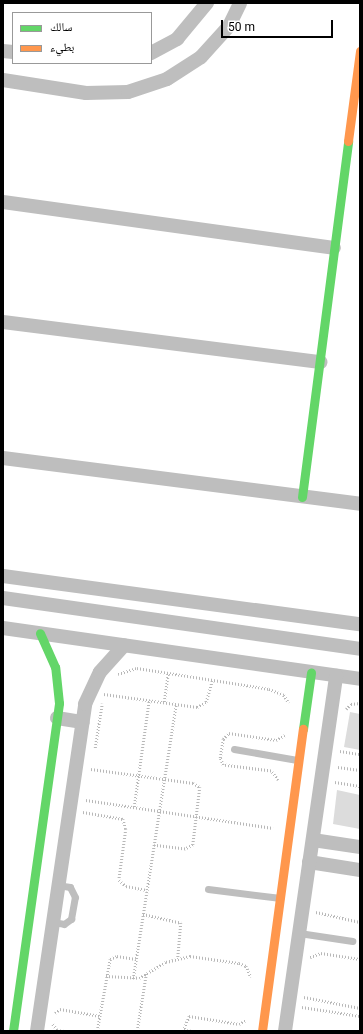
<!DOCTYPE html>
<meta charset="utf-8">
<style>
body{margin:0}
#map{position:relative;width:363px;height:1034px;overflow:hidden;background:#fff;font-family:Roboto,"Noto Naskh Arabic",sans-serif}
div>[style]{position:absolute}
.building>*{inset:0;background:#dcdcdc}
.path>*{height:2.5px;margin-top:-1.25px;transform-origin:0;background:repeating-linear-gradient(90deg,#b8b8b8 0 1px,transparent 0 3px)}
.lane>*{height:7px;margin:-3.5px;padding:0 3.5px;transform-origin:3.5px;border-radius:3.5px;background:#bebebe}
.street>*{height:14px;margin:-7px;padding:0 7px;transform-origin:7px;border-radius:7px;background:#bebebe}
.fast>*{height:9px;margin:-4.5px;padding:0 4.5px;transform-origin:4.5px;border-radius:4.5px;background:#63d668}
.slow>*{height:9px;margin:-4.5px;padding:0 4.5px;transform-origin:4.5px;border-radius:4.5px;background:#ff974d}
span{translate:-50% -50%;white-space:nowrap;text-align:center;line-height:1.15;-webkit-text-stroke:4px #fff;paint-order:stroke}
.frame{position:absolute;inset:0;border:4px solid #000;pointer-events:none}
.legend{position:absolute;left:12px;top:12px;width:140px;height:52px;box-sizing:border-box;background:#fff;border:1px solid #999;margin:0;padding:5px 7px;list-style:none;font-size:12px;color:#000}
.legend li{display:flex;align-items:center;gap:8px;height:20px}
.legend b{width:20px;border:1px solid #999}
.scale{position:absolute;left:221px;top:20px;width:112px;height:18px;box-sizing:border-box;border:2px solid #000;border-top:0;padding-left:5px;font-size:12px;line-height:14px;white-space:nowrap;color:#000;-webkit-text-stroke:3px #fff;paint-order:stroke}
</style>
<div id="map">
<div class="building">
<div style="clip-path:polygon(350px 712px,360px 714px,360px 750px,344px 747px)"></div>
<div style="clip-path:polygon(337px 790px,360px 795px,360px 829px,333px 824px)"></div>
</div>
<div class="path">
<div style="left:118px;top:674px;width:20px;rotate:-18deg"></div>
<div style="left:137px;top:668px;width:134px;rotate:9deg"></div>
<div style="left:269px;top:689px;width:16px;rotate:22deg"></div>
<div style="left:284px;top:695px;width:9px;rotate:58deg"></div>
<div style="left:104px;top:694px;width:94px;rotate:8deg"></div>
<div style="left:197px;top:707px;width:10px;rotate:-29deg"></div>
<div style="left:206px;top:702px;width:22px;rotate:-74deg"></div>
<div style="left:164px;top:702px;width:29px;rotate:-82deg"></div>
<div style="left:346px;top:709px;width:7px;rotate:-45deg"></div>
<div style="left:351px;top:704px;width:9px;rotate:-6deg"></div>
<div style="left:95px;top:748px;width:45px;rotate:-81deg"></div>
<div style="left:340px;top:751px;width:20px;rotate:9deg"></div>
<div style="left:338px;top:767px;width:22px;rotate:8deg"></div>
<div style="left:91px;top:769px;width:103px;rotate:7.8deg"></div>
<div style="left:193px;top:783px;width:8px;rotate:30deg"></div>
<div style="left:200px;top:787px;width:58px;rotate:96.9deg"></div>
<div style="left:193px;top:845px;width:9px;rotate:153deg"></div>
<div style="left:185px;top:849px;width:31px;rotate:-173deg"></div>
<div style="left:278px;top:780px;width:11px;rotate:-128deg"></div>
<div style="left:271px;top:771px;width:48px;rotate:-172.9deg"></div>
<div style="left:223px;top:765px;width:8px;rotate:-113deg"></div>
<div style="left:220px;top:758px;width:19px;rotate:-81deg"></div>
<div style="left:223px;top:739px;width:8px;rotate:-45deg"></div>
<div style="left:229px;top:733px;width:48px;rotate:8.5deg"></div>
<div style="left:276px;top:740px;width:10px;rotate:-29deg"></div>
<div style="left:335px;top:782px;width:25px;rotate:9deg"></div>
<div style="left:86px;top:800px;width:189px;rotate:8.5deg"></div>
<div style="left:134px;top:807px;width:108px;rotate:-82deg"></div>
<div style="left:83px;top:812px;width:41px;rotate:9.9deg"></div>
<div style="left:123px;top:819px;width:10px;rotate:73deg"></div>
<div style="left:126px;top:829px;width:51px;rotate:97.8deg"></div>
<div style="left:119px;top:880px;width:9px;rotate:41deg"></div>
<div style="left:126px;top:886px;width:21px;rotate:11deg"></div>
<div style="left:316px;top:912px;width:45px;rotate:12.8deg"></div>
<div style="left:143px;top:914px;width:39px;rotate:13deg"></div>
<div style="left:181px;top:923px;width:35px;rotate:95deg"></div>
<div style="left:310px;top:957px;width:12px;rotate:-20deg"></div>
<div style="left:321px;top:953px;width:39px;rotate:9deg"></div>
<div style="left:106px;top:976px;width:33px;rotate:3deg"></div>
<div style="left:139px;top:978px;width:31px;rotate:-31deg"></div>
<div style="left:166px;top:962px;width:25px;rotate:-14deg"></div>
<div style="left:190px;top:956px;width:49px;rotate:8.1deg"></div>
<div style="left:239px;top:963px;width:8px;rotate:23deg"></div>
<div style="left:246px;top:966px;width:12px;rotate:66deg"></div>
<div style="left:133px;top:979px;width:278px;rotate:-81.1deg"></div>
<div style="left:304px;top:997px;width:57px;rotate:11.1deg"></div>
<div style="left:302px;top:1007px;width:59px;rotate:8.8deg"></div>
<div style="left:55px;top:1013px;width:6px;rotate:-39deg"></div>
<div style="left:60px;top:1009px;width:41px;rotate:9.9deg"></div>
<div style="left:53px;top:1024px;width:7px;rotate:56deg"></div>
<div style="left:57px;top:1030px;width:7px;rotate:8deg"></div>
<div style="left:184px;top:1030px;width:9px;rotate:6deg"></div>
<div style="left:97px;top:1031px;width:73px;rotate:-79.8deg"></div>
<div style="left:110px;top:959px;width:8px;rotate:-23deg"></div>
<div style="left:117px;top:956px;width:19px;rotate:9deg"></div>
<div style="left:137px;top:1031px;width:58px;rotate:-81deg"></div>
<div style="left:183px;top:1031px;width:16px;rotate:-68deg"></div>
<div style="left:189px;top:1016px;width:51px;rotate:9.1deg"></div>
<div style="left:239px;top:1024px;width:8px;rotate:-30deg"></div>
</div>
<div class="lane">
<div style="left:234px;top:749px;width:64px;rotate:9.9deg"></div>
<div style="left:208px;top:889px;width:73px;rotate:7.1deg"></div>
<div style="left:53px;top:922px;width:11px;rotate:10deg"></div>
<div style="left:64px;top:924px;width:9px;rotate:-36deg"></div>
<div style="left:71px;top:919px;width:22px;rotate:-80deg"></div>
<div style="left:75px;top:897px;width:11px;rotate:-117deg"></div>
<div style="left:70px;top:887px;width:12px;rotate:-171deg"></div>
<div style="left:299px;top:933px;width:54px;rotate:8.6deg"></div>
</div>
<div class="street">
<div style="left:3px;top:51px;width:10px;rotate:6deg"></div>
<div style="left:151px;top:53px;width:30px;rotate:-28deg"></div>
<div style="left:177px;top:39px;width:47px;rotate:-50.2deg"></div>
<div style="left:3px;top:80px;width:84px;rotate:8.9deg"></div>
<div style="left:86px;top:93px;width:42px;rotate:-1.4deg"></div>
<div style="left:128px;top:92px;width:41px;rotate:-18.4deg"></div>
<div style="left:167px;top:79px;width:40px;rotate:-32.9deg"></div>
<div style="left:201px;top:57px;width:42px;rotate:-47.9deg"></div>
<div style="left:229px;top:26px;width:25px;rotate:-64deg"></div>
<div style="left:3px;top:202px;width:334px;rotate:7.9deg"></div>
<div style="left:3px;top:322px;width:320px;rotate:7.2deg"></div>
<div style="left:3px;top:458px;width:360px;rotate:7.3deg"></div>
<div style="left:3px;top:576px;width:360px;rotate:7.7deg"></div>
<div style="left:3px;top:598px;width:361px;rotate:8.1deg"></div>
<div style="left:3px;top:628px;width:361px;rotate:8.1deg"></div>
<div style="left:57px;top:718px;width:26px;rotate:9deg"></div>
<div style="left:313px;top:840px;width:48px;rotate:8.5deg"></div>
<div style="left:309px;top:862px;width:52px;rotate:8.9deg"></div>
<div style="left:37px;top:1031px;width:331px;rotate:-81.6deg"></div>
<div style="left:85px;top:704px;width:35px;rotate:-65deg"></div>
<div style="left:100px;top:672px;width:36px;rotate:-48deg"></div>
<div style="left:285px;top:1031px;width:359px;rotate:-81.8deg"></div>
</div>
<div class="fast">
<div style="left:302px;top:497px;width:359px;rotate:-82.6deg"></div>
<div style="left:303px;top:729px;width:57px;rotate:-81.9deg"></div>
<div style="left:13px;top:1031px;width:331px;rotate:-82deg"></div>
<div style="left:59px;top:703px;width:36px;rotate:-96deg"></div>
<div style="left:55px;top:667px;width:37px;rotate:-114deg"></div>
</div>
<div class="slow">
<div style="left:348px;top:141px;width:91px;rotate:-82.4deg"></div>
<div style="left:262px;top:1031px;width:305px;rotate:-82.3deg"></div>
</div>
<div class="frame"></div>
<ul class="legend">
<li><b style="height:5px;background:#63d668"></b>سالك</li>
<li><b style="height:5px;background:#ff974d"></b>بطيء</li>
</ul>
<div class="scale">50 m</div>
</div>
